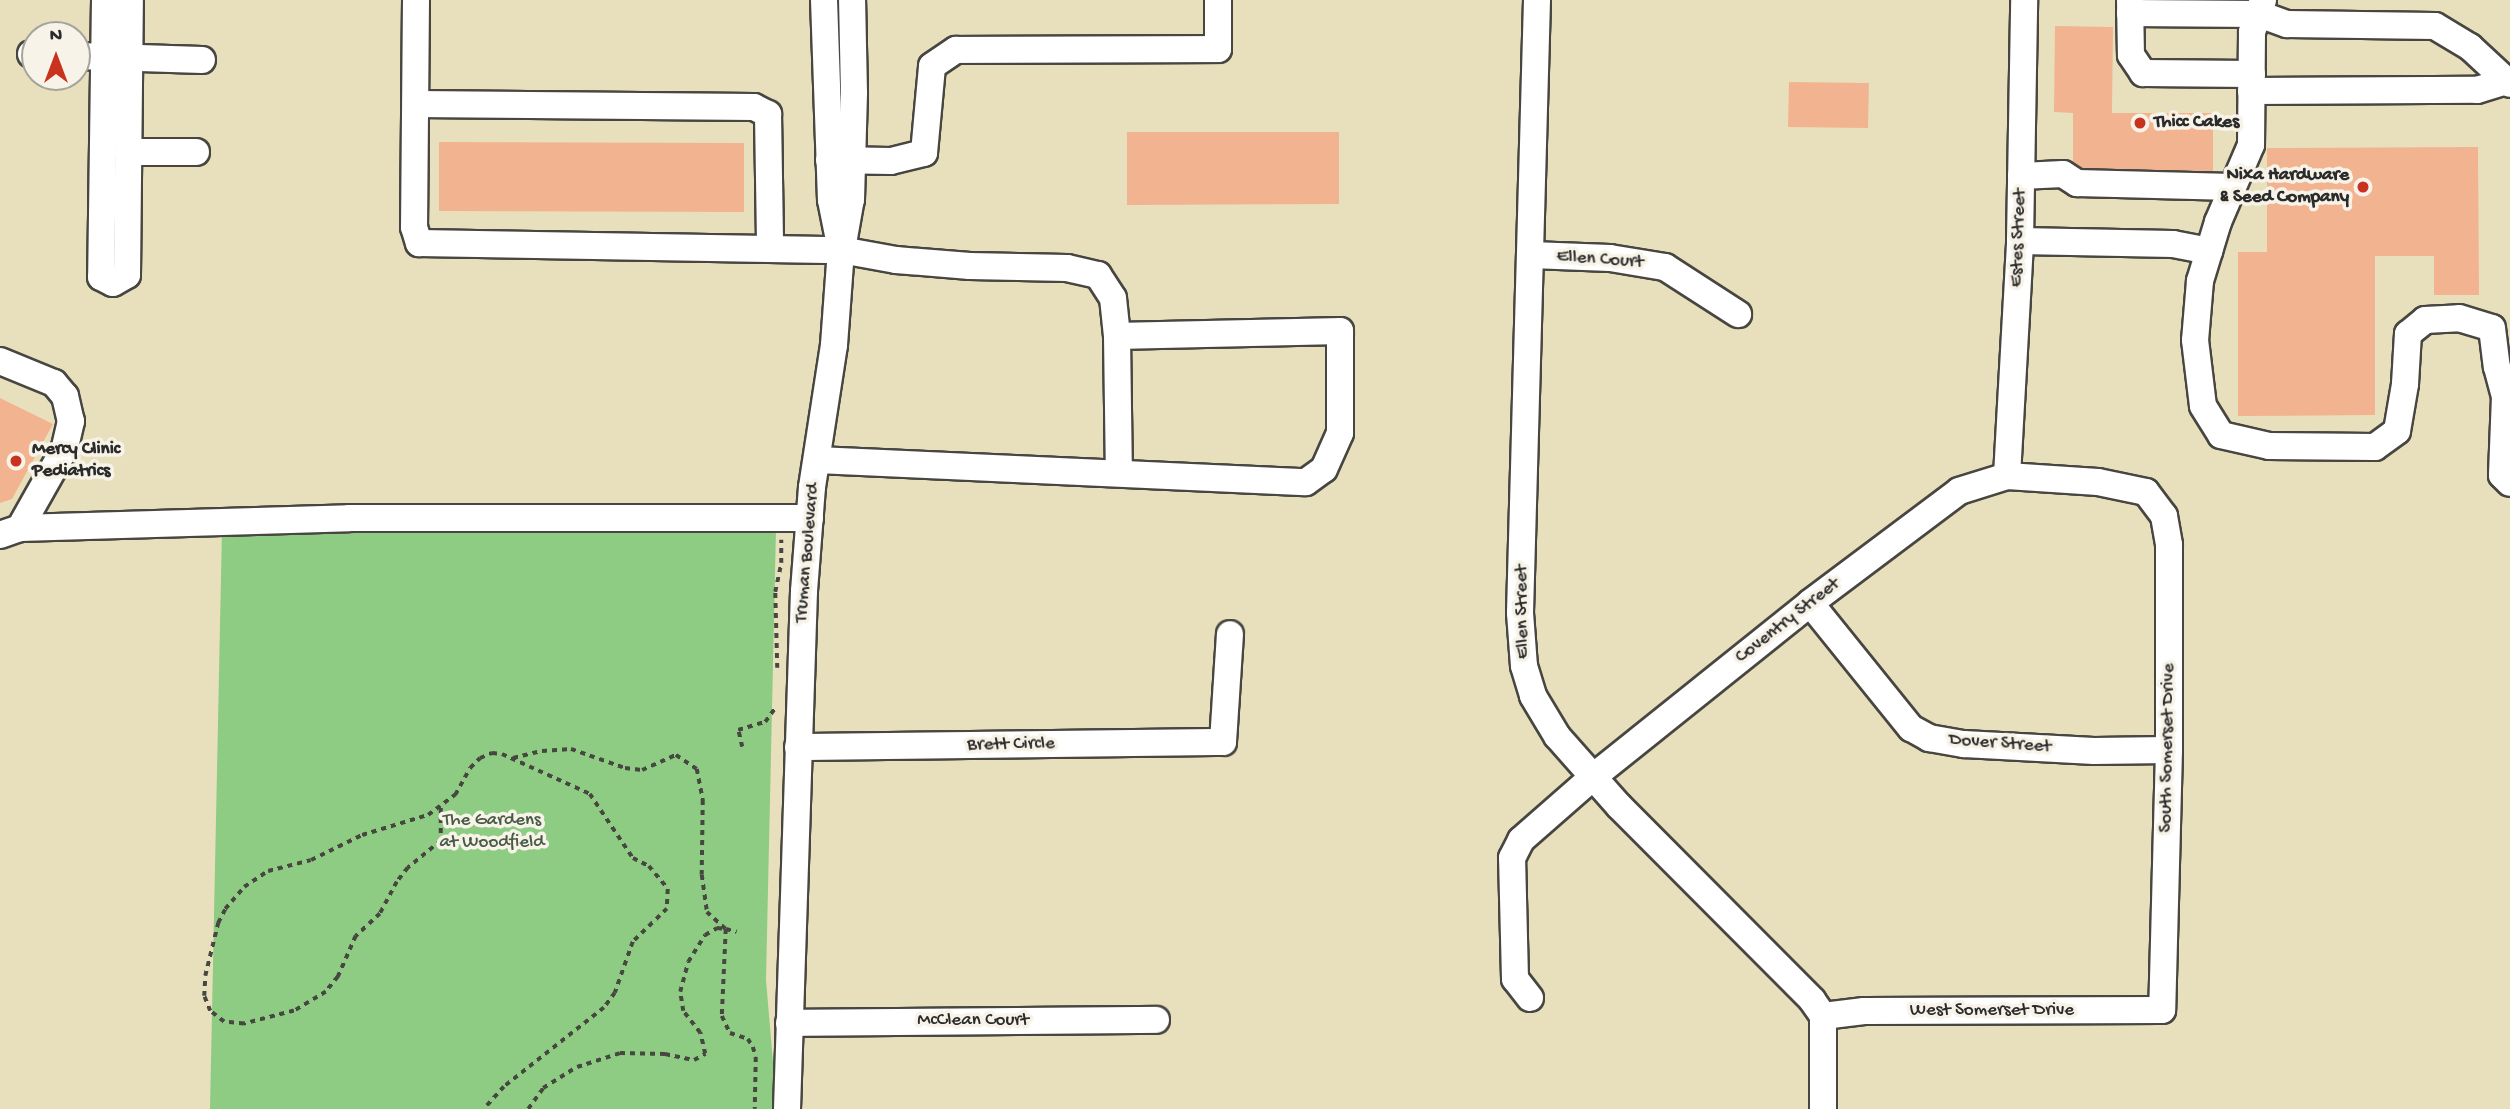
<!DOCTYPE html>
<style>
body{margin:0}
#map{position:relative;width:2510px;height:1109px;overflow:hidden;background:#e8e0bc;font-family:"Gochi Hand",sans-serif}
div>[style]{position:absolute}
.green>*{inset:0;background:#8dcc82}
.building>*{inset:0;background:#f2b391}
.path>*{height:3.5px;margin-top:-1.75px;transform-origin:0;background:repeating-linear-gradient(90deg,#474641 0 5px,transparent 0 10px)}
.roads{filter:drop-shadow(2px 0 #474641) drop-shadow(-2px 0 #474641) drop-shadow(0 2px #474641) drop-shadow(0 -2px #474641)}
.minor>*{height:26px;margin:-13px;padding:0 13px;transform-origin:13px;border-radius:13px;background:#fff}
.dots>*{width:19px;height:19px;translate:-50% -50%;box-sizing:border-box;border:4px solid #f7f3e8;border-radius:50%}
span{translate:-50% -50%;white-space:nowrap;text-align:center;line-height:1.15;-webkit-text-stroke:7px #f7f3e8;paint-order:stroke}
.poi-label{font-size:19px;color:#2b2b2b;font-weight:700}
.left{translate:0 -50%;text-align:left}
.right{translate:-100% -50%;text-align:right}
.street-label{font-size:19px;color:#2b2b2b}
.park-label{font-size:19px;color:#485b45}
.north{position:absolute;left:21px;top:21px;width:70px;height:70px;box-sizing:border-box;background:#f7f3e8;border:2px solid #a5a39c;border-radius:50%;rotate:0deg;font-size:19px;font-weight:700;line-height:28px;text-align:center;color:#2b2b2b}
.north::after{content:'';display:block;margin:auto;width:24px;height:32px;background:#c8321e;clip-path:polygon(50% 0,100% 100%,50% 72%,0 100%)}
</style>
<div id="map">
<div class="green">
<div style="clip-path:polygon(222px 528px,776px 529px,766px 980px,777px 1109px,210px 1109px)"></div>
</div>
<div class="building">
<div style="clip-path:polygon(2055px 26px,2113px 27px,2112px 113px,2213px 113px,2213px 172px,2073px 171px,2073px 113px,2054px 112px)"></div>
<div style="clip-path:polygon(1789px 82px,1869px 83px,1868px 128px,1788px 127px)"></div>
<div style="clip-path:polygon(1127px 132px,1339px 132px,1339px 204px,1127px 205px)"></div>
<div style="clip-path:polygon(439px 142px,744px 143px,744px 212px,439px 211px)"></div>
<div style="clip-path:polygon(2478px 147px,2479px 295px,2434px 295px,2434px 256px,2375px 256px,2375px 415px,2238px 416px,2238px 252px,2267px 252px,2267px 148px)"></div>
<div style="clip-path:polygon(0 398px,53px 424px,12px 499px,0 503px)"></div>
</div>
<div class="path">
<div style="left:777px;top:668px;width:76px;rotate:-91.5deg"></div>
<div style="left:775px;top:592px;width:30px;rotate:-78deg"></div>
<div style="left:781px;top:563px;width:23px;rotate:-90deg"></div>
<div style="left:742px;top:747px;width:17px;rotate:-103deg"></div>
<div style="left:738px;top:730px;width:28px;rotate:-17deg"></div>
<div style="left:765px;top:722px;width:19px;rotate:-54deg"></div>
<div style="left:513px;top:758px;width:30px;rotate:-14deg"></div>
<div style="left:542px;top:751px;width:29px;rotate:-4deg"></div>
<div style="left:571px;top:749px;width:57px;rotate:19.4deg"></div>
<div style="left:625px;top:768px;width:17px;rotate:7deg"></div>
<div style="left:642px;top:770px;width:37px;rotate:-24deg"></div>
<div style="left:676px;top:755px;width:25px;rotate:34deg"></div>
<div style="left:697px;top:769px;width:32px;rotate:79deg"></div>
<div style="left:703px;top:800px;width:75px;rotate:90.8deg"></div>
<div style="left:702px;top:875px;width:37px;rotate:82deg"></div>
<div style="left:707px;top:912px;width:25px;rotate:42deg"></div>
<div style="left:726px;top:929px;width:11px;rotate:15deg"></div>
<div style="left:441px;top:808px;width:33px;rotate:90deg"></div>
<div style="left:441px;top:841px;width:43px;rotate:140.7deg"></div>
<div style="left:408px;top:868px;width:18px;rotate:128deg"></div>
<div style="left:397px;top:882px;width:36px;rotate:118deg"></div>
<div style="left:380px;top:914px;width:33px;rotate:137deg"></div>
<div style="left:356px;top:936px;width:45px;rotate:113.7deg"></div>
<div style="left:338px;top:977px;width:19px;rotate:129deg"></div>
<div style="left:326px;top:992px;width:37px;rotate:149deg"></div>
<div style="left:294px;top:1011px;width:52px;rotate:165.4deg"></div>
<div style="left:244px;top:1024px;width:20px;rotate:-174deg"></div>
<div style="left:224px;top:1022px;width:18px;rotate:-142deg"></div>
<div style="left:210px;top:1011px;width:16px;rotate:-112deg"></div>
<div style="left:204px;top:996px;width:20px;rotate:-87deg"></div>
<div style="left:205px;top:976px;width:55px;rotate:-76.2deg"></div>
<div style="left:218px;top:923px;width:16px;rotate:-63deg"></div>
<div style="left:225px;top:909px;width:29px;rotate:-49deg"></div>
<div style="left:244px;top:887px;width:29px;rotate:-34deg"></div>
<div style="left:268px;top:871px;width:44px;rotate:-14.3deg"></div>
<div style="left:311px;top:860px;width:57px;rotate:-26.1deg"></div>
<div style="left:362px;top:835px;width:69px;rotate:-16.9deg"></div>
<div style="left:428px;top:815px;width:34px;rotate:-37deg"></div>
<div style="left:455px;top:795px;width:31px;rotate:-61deg"></div>
<div style="left:470px;top:768px;width:14px;rotate:-45deg"></div>
<div style="left:480px;top:758px;width:13px;rotate:-23deg"></div>
<div style="left:492px;top:753px;width:10px;rotate:6deg"></div>
<div style="left:502px;top:754px;width:97px;rotate:24.4deg"></div>
<div style="left:590px;top:794px;width:77px;rotate:56.1deg"></div>
<div style="left:633px;top:858px;width:18px;rotate:27deg"></div>
<div style="left:649px;top:866px;width:30px;rotate:50deg"></div>
<div style="left:668px;top:889px;width:20px;rotate:93deg"></div>
<div style="left:667px;top:909px;width:47px;rotate:135.9deg"></div>
<div style="left:633px;top:942px;width:54px;rotate:109.4deg"></div>
<div style="left:615px;top:993px;width:19px;rotate:126deg"></div>
<div style="left:604px;top:1008px;width:127px;rotate:141.7deg"></div>
<div style="left:504px;top:1087px;width:30px;rotate:132deg"></div>
<div style="left:528px;top:1109px;width:26px;rotate:-54deg"></div>
<div style="left:543px;top:1088px;width:40px;rotate:-32deg"></div>
<div style="left:577px;top:1067px;width:45px;rotate:-18deg"></div>
<div style="left:620px;top:1053px;width:45px;rotate:1.3deg"></div>
<div style="left:665px;top:1054px;width:30px;rotate:12deg"></div>
<div style="left:694px;top:1060px;width:13px;rotate:-29deg"></div>
<div style="left:705px;top:1054px;width:22px;rotate:-103deg"></div>
<div style="left:700px;top:1033px;width:28px;rotate:-128deg"></div>
<div style="left:683px;top:1011px;width:19px;rotate:-99deg"></div>
<div style="left:680px;top:992px;width:31px;rotate:-75deg"></div>
<div style="left:688px;top:962px;width:32px;rotate:-58deg"></div>
<div style="left:705px;top:935px;width:14px;rotate:-30deg"></div>
<div style="left:717px;top:928px;width:9px;rotate:6deg"></div>
<div style="left:726px;top:929px;width:87px;rotate:92.6deg"></div>
<div style="left:722px;top:1016px;width:19px;rotate:65deg"></div>
<div style="left:730px;top:1033px;width:19px;rotate:18deg"></div>
<div style="left:748px;top:1039px;width:9px;rotate:58deg"></div>
<div style="left:753px;top:1047px;width:10px;rotate:73deg"></div>
<div style="left:756px;top:1057px;width:52px;rotate:91.1deg"></div>
</div>
<div class="roads">
<div class="minor">
<div style="left:105px;top:0;width:277px;rotate:90.8deg"></div>
<div style="left:101px;top:277px;width:13px;rotate:27deg"></div>
<div style="left:113px;top:283px;width:16px;rotate:-30deg"></div>
<div style="left:127px;top:275px;width:275px;rotate:-89.4deg"></div>
<div style="left:416px;top:0;width:227px;rotate:90.5deg"></div>
<div style="left:414px;top:227px;width:17px;rotate:73deg"></div>
<div style="left:419px;top:243px;width:422px;rotate:1deg"></div>
<div style="left:841px;top:250px;width:56px;rotate:10.3deg"></div>
<div style="left:896px;top:260px;width:74px;rotate:4.6deg"></div>
<div style="left:970px;top:266px;width:97px;rotate:1.2deg"></div>
<div style="left:1067px;top:268px;width:32px;rotate:13deg"></div>
<div style="left:1098px;top:275px;width:27px;rotate:57deg"></div>
<div style="left:1113px;top:298px;width:38px;rotate:84deg"></div>
<div style="left:1117px;top:336px;width:137px;rotate:89.2deg"></div>
<div style="left:1537px;top:0;width:613px;rotate:91.59deg"></div>
<div style="left:1520px;top:613px;width:53px;rotate:85.7deg"></div>
<div style="left:1524px;top:666px;width:31px;rotate:73deg"></div>
<div style="left:1533px;top:696px;width:47px;rotate:59deg"></div>
<div style="left:1557px;top:736px;width:94px;rotate:48.5deg"></div>
<div style="left:1619px;top:806px;width:274px;rotate:45.1deg"></div>
<div style="left:1812px;top:1000px;width:19px;rotate:55deg"></div>
<div style="left:1823px;top:1016px;width:93px;rotate:90deg"></div>
<div style="left:2130px;top:0;width:55px;rotate:89deg"></div>
<div style="left:2131px;top:55px;width:22px;rotate:56deg"></div>
<div style="left:2143px;top:73px;width:109px;rotate:0.5deg"></div>
<div style="left:2263px;top:0;width:34px;rotate:109deg"></div>
<div style="left:2252px;top:32px;width:113px;rotate:90.5deg"></div>
<div style="left:2251px;top:145px;width:84px;rotate:113.2deg"></div>
<div style="left:2218px;top:222px;width:62px;rotate:107deg"></div>
<div style="left:2200px;top:281px;width:59px;rotate:94.8deg"></div>
<div style="left:2195px;top:340px;width:66px;rotate:83.1deg"></div>
<div style="left:2203px;top:406px;width:34px;rotate:58deg"></div>
<div style="left:2221px;top:435px;width:49px;rotate:12.9deg"></div>
<div style="left:2269px;top:446px;width:106px;rotate:0.5deg"></div>
<div style="left:2375px;top:447px;width:27px;rotate:-36deg"></div>
<div style="left:2397px;top:431px;width:48px;rotate:-80.3deg"></div>
<div style="left:2405px;top:384px;width:50px;rotate:-86.6deg"></div>
<div style="left:2408px;top:334px;width:22px;rotate:-39deg"></div>
<div style="left:2425px;top:320px;width:34px;rotate:-3deg"></div>
<div style="left:2459px;top:318px;width:34px;rotate:17deg"></div>
<div style="left:2492px;top:328px;width:39px;rotate:83deg"></div>
<div style="left:2497px;top:367px;width:30px;rotate:75deg"></div>
<div style="left:2505px;top:396px;width:79px;rotate:92.2deg"></div>
<div style="left:2502px;top:475px;width:11px;rotate:45deg"></div>
<div style="left:2130px;top:13px;width:129px;rotate:0.4deg"></div>
<div style="left:2259px;top:14px;width:30px;rotate:20deg"></div>
<div style="left:2287px;top:24px;width:148px;rotate:0.8deg"></div>
<div style="left:2435px;top:26px;width:41px;rotate:31deg"></div>
<div style="left:2470px;top:47px;width:54px;rotate:42.8deg"></div>
<div style="left:31px;top:54px;width:4px;rotate:14deg"></div>
<div style="left:77px;top:56px;width:125px;rotate:1.8deg"></div>
<div style="left:2251px;top:91px;width:226px;rotate:-0.3deg"></div>
<div style="left:2477px;top:90px;width:28px;rotate:-17deg"></div>
<div style="left:416px;top:104px;width:338px;rotate:0.5deg"></div>
<div style="left:754px;top:107px;width:16px;rotate:27deg"></div>
<div style="left:768px;top:114px;width:133px;rotate:89.1deg"></div>
<div style="left:128px;top:152px;width:68px"></div>
<div style="left:829px;top:160px;width:62px;rotate:0.9deg"></div>
<div style="left:891px;top:161px;width:34px;rotate:-14deg"></div>
<div style="left:924px;top:153px;width:87px;rotate:-84.7deg"></div>
<div style="left:932px;top:66px;width:29px;rotate:-34deg"></div>
<div style="left:956px;top:50px;width:262px;rotate:-0.2deg"></div>
<div style="left:1218px;top:49px;width:49px;rotate:-90deg"></div>
<div style="left:2021px;top:176px;width:42px;rotate:-2.7deg"></div>
<div style="left:2063px;top:174px;width:17px;rotate:33deg"></div>
<div style="left:2077px;top:183px;width:156px;rotate:1.5deg"></div>
<div style="left:844px;top:238px;width:39px;rotate:-80deg"></div>
<div style="left:851px;top:200px;width:107px;rotate:-88.4deg"></div>
<div style="left:854px;top:93px;width:93px;rotate:-91.2deg"></div>
<div style="left:2020px;top:241px;width:153px;rotate:1.1deg"></div>
<div style="left:2173px;top:244px;width:37px;rotate:11deg"></div>
<div style="left:1531px;top:255px;width:79px;rotate:2.2deg"></div>
<div style="left:1610px;top:258px;width:56px;rotate:9.3deg"></div>
<div style="left:1665px;top:267px;width:87px;rotate:32.8deg"></div>
<div style="left:0;top:361px;width:58px;rotate:22.2deg"></div>
<div style="left:54px;top:383px;width:17px;rotate:50deg"></div>
<div style="left:65px;top:396px;width:26px;rotate:77deg"></div>
<div style="left:71px;top:421px;width:28px;rotate:103deg"></div>
<div style="left:65px;top:448px;width:92px;rotate:119.4deg"></div>
<div style="left:20px;top:528px;width:21px;rotate:161deg"></div>
<div style="left:817px;top:460px;width:489px;rotate:2.6deg"></div>
<div style="left:1306px;top:482px;width:22px;rotate:-36deg"></div>
<div style="left:1324px;top:469px;width:39px;rotate:-66deg"></div>
<div style="left:1340px;top:433px;width:102px;rotate:-90deg"></div>
<div style="left:1340px;top:331px;width:223px;rotate:178.7deg"></div>
<div style="left:2007px;top:476px;width:235px;rotate:-86.8deg"></div>
<div style="left:2020px;top:241px;width:241px;rotate:-89deg"></div>
<div style="left:20px;top:528px;width:329px;rotate:-1.7deg"></div>
<div style="left:349px;top:518px;width:461px"></div>
<div style="left:1810px;top:603px;width:161px;rotate:51.1deg"></div>
<div style="left:1911px;top:728px;width:21px;rotate:29deg"></div>
<div style="left:1929px;top:738px;width:36px;rotate:10deg"></div>
<div style="left:1964px;top:744px;width:130px;rotate:3.1deg"></div>
<div style="left:2094px;top:751px;width:75px;rotate:-0.8deg"></div>
<div style="left:798px;top:747px;width:425px;rotate:-0.7deg"></div>
<div style="left:1223px;top:742px;width:108px;rotate:-86.3deg"></div>
<div style="left:1530px;top:998px;width:24px;rotate:-128deg"></div>
<div style="left:1515px;top:979px;width:121px;rotate:-91.4deg"></div>
<div style="left:1512px;top:858px;width:20px;rotate:-63deg"></div>
<div style="left:1521px;top:840px;width:96px;rotate:-41.2deg"></div>
<div style="left:1593px;top:777px;width:278px;rotate:-38.7deg"></div>
<div style="left:1810px;top:603px;width:186px;rotate:-36.9deg"></div>
<div style="left:1959px;top:491px;width:50px;rotate:-17.4deg"></div>
<div style="left:2007px;top:476px;width:91px;rotate:3.8deg"></div>
<div style="left:2098px;top:482px;width:49px;rotate:11.8deg"></div>
<div style="left:2146px;top:492px;width:30px;rotate:53deg"></div>
<div style="left:2164px;top:516px;width:29px;rotate:80deg"></div>
<div style="left:2169px;top:545px;width:205px;rotate:90deg"></div>
<div style="left:2169px;top:750px;width:260px;rotate:91.5deg"></div>
<div style="left:2162px;top:1010px;width:298px;rotate:179.8deg"></div>
<div style="left:1864px;top:1011px;width:41px;rotate:173deg"></div>
<div style="left:789px;top:1023px;width:367px;rotate:-0.5deg"></div>
<div style="left:787px;top:1109px;width:518px;rotate:-88.12deg"></div>
<div style="left:804px;top:591px;width:104px;rotate:-85.6deg"></div>
<div style="left:812px;top:487px;width:144px;rotate:-81.2deg"></div>
<div style="left:834px;top:345px;width:95px;rotate:-85.8deg"></div>
<div style="left:841px;top:250px;width:51px;rotate:-101.3deg"></div>
<div style="left:831px;top:200px;width:200px;rotate:-92deg"></div>
</div>
</div>
<div class="dots">
<div style="left:2140px;top:123px;background:#c8321e"></div>
<div style="left:2363px;top:187px;background:#c8321e"></div>
<div style="left:16px;top:461px;background:#c8321e"></div>
</div>
<div class="poi-label">
<span class="left" style="left:2154px;top:123px">Thicc Cakes</span>
<span class="right" style="left:2349px;top:187px">Nixa Hardware<br>&amp; Seed Company</span>
<span class="left" style="left:32px;top:461px">Mercy Clinic<br>Pediatrics</span>
</div>
<div class="street-label">
<span style="left:2019px;top:238px;rotate:-88deg">Estes Street</span>
<span style="left:1600px;top:260px;rotate:4deg">Ellen Court</span>
<span style="left:808px;top:553px;rotate:-85deg">Truman Boulevard</span>
<span style="left:1523px;top:612px;rotate:-91deg">Ellen Street</span>
<span style="left:1788px;top:621px;rotate:-38deg">Coventry Street</span>
<span style="left:2000px;top:744px;rotate:4deg">Dover Street</span>
<span style="left:1011px;top:745px;rotate:-1deg">Brett Circle</span>
<span style="left:2168px;top:748px;rotate:-89deg">South Somerset Drive</span>
<span style="left:1992px;top:1011px">West Somerset Drive</span>
<span style="left:973px;top:1021px">McClean Court</span>
</div>
<div class="park-label">
<span style="left:492px;top:832px">The Gardens<br>at Woodfield</span>
</div>
<div class="north">N</div>
</div>
